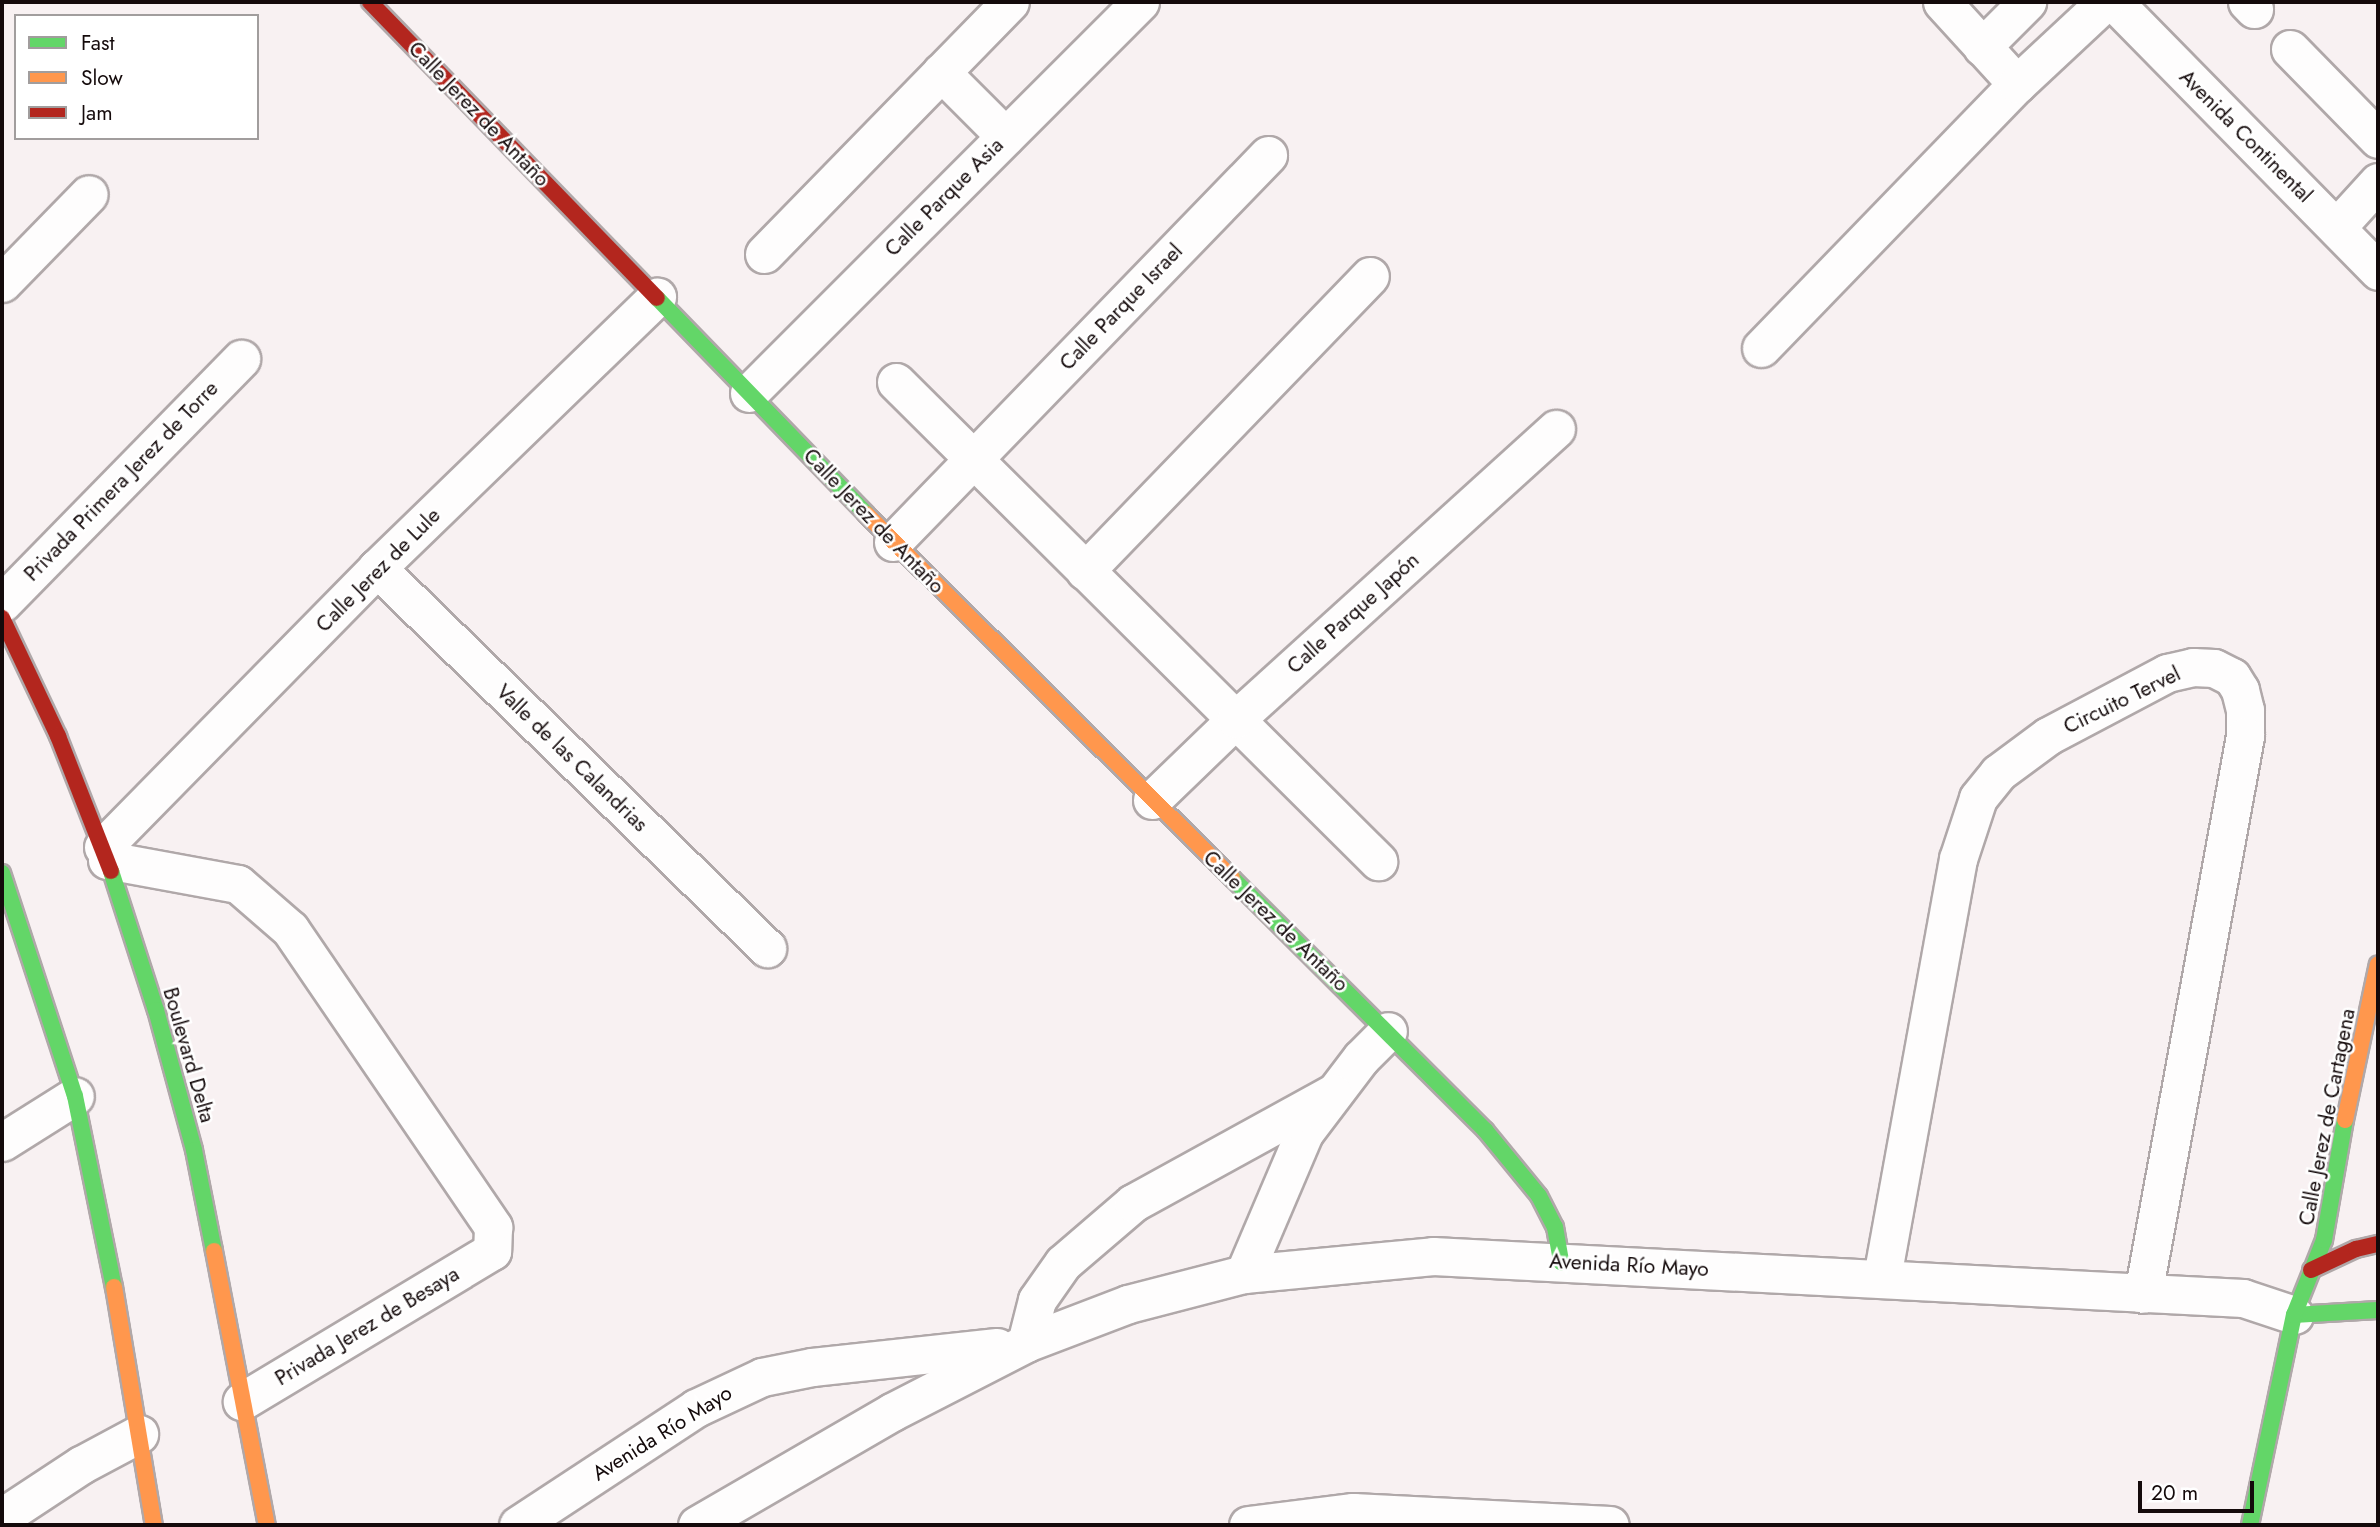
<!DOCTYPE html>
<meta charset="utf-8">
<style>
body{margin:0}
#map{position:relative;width:2380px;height:1527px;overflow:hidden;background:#f8f1f2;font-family:Jost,sans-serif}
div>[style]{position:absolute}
.roads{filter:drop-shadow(2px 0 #b0a8a9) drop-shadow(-2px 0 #b0a8a9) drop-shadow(0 2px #b0a8a9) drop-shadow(0 -2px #b0a8a9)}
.street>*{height:37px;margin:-18.5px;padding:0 18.5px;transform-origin:18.5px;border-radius:18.5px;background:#fefdfd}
.fast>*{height:16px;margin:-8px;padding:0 8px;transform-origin:8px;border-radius:8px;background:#63d668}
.slow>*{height:16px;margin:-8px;padding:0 8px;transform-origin:8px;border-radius:8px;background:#ff974d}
.jam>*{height:16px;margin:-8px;padding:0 8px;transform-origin:8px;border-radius:8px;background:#b3261e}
span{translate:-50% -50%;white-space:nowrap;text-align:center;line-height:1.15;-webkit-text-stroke:5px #fff;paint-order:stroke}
.street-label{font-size:21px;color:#140a0b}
.frame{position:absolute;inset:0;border:4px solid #140a0b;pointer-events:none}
.legend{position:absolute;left:14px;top:14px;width:245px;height:126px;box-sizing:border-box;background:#fff;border:2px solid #a19d9d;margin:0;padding:9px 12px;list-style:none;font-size:21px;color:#140a0b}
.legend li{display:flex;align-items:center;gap:14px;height:35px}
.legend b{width:35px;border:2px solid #a19d9d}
.scale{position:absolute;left:2138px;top:1481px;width:116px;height:32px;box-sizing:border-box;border:4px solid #140a0b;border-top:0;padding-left:9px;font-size:21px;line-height:24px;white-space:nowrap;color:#140a0b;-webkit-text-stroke:5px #fff;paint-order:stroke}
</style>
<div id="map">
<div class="roads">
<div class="street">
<div style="left:1942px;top:2px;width:111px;rotate:47.6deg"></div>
<div style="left:2114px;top:2px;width:377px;rotate:45.5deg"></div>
<div style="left:2247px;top:2px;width:10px;rotate:45deg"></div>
<div style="left:1982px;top:47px;width:64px;rotate:-45deg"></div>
<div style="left:2290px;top:49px;width:126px;rotate:45.6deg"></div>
<div style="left:941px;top:72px;width:91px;rotate:45deg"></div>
<div style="left:2337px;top:227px;width:61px;rotate:-47.7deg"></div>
<div style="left:764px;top:254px;width:352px;rotate:-45.7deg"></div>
<div style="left:2px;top:283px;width:124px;rotate:-45.7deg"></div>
<div style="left:1761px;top:348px;width:368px;rotate:-45.9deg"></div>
<div style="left:2017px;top:84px;width:120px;rotate:-43deg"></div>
<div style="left:896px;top:382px;width:680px;rotate:44.82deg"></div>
<div style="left:749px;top:393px;width:553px;rotate:-45deg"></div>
<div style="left:893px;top:542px;width:539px;rotate:-45.9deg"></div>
<div style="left:377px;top:568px;width:545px;rotate:44.26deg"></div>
<div style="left:1085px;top:571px;width:410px;rotate:-46deg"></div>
<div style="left:2px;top:603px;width:342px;rotate:-45.6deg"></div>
<div style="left:1152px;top:800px;width:117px;rotate:-44deg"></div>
<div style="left:1236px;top:719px;width:432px;rotate:-42.2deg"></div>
<div style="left:103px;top:847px;width:391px;rotate:-45.5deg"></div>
<div style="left:377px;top:568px;width:390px;rotate:-44.1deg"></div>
<div style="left:107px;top:860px;width:133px;rotate:10.4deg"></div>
<div style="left:238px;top:884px;width:69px;rotate:40.9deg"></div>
<div style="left:290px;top:929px;width:361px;rotate:55.7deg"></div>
<div style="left:493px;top:1227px;width:24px;rotate:92deg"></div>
<div style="left:492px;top:1251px;width:292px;rotate:149deg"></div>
<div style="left:2px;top:1142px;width:86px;rotate:-32.2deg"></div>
<div style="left:1244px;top:1274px;width:153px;rotate:-66.9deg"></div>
<div style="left:1304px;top:1133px;width:94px;rotate:-52.8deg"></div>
<div style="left:1361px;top:1058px;width:38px;rotate:-45deg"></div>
<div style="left:1882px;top:1277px;width:425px;rotate:-79.7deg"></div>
<div style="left:1958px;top:859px;width:64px;rotate:-71.8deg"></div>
<div style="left:1978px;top:798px;width:32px;rotate:-51deg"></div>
<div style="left:1998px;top:773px;width:62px;rotate:-36.5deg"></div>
<div style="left:2048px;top:736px;width:135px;rotate:-27.9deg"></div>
<div style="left:2167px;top:673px;width:27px;rotate:-13deg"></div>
<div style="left:2193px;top:667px;width:21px;rotate:3deg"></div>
<div style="left:2214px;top:668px;width:20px;rotate:27deg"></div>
<div style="left:2232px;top:677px;width:15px;rotate:58deg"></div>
<div style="left:2240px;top:690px;width:21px;rotate:76deg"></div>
<div style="left:2245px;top:710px;width:26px;rotate:90deg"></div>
<div style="left:2245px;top:736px;width:567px;rotate:100.36deg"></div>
<div style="left:1026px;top:1343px;width:44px;rotate:-75.7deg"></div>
<div style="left:1037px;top:1300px;width:45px;rotate:-54.9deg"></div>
<div style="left:1063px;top:1263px;width:92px;rotate:-40.6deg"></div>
<div style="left:1133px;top:1203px;width:228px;rotate:-28.8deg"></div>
<div style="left:2px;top:1517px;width:95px;rotate:-33.4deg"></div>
<div style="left:81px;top:1465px;width:66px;rotate:-28.1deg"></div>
<div style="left:518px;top:1525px;width:213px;rotate:-33.3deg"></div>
<div style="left:696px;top:1408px;width:73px;rotate:-25.2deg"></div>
<div style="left:762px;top:1377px;width:51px;rotate:-11.3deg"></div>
<div style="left:812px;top:1367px;width:186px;rotate:-6.2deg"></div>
<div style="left:697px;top:1525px;width:225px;rotate:-30.1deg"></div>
<div style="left:892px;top:1412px;width:151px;rotate:-27.2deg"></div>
<div style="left:1026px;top:1343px;width:109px;rotate:-20.9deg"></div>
<div style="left:1128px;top:1304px;width:120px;rotate:-14.5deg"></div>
<div style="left:1244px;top:1274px;width:190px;rotate:-5.4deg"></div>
<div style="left:1433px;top:1256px;width:811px;rotate:2.97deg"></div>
<div style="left:2243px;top:1298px;width:54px;rotate:18.4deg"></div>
<div style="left:1248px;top:1525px;width:106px;rotate:-7.1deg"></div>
<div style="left:1353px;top:1512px;width:257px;rotate:2.9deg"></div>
</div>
<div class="fast">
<div style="left:657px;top:298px;width:301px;rotate:45.9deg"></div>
<div style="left:111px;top:871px;width:146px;rotate:72.1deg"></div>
<div style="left:156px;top:1010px;width:145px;rotate:74.8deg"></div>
<div style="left:194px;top:1150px;width:103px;rotate:78.8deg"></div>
<div style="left:2px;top:873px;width:235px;rotate:71.9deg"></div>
<div style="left:75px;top:1096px;width:195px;rotate:78.5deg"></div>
<div style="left:1232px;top:878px;width:357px;rotate:44.9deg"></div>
<div style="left:1485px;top:1130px;width:85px;rotate:50.7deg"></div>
<div style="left:1539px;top:1196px;width:35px;rotate:63deg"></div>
<div style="left:1555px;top:1227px;width:36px;rotate:80deg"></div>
<div style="left:2294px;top:1315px;width:84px;rotate:-3.4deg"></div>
<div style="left:2250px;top:1525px;width:215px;rotate:-78.2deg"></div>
<div style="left:2294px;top:1315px;width:81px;rotate:-68.2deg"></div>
<div style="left:2324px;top:1240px;width:122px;rotate:-80.1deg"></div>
</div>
<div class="slow">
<div style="left:866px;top:514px;width:516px;rotate:44.84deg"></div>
<div style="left:2345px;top:1120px;width:159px;rotate:-78.1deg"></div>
<div style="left:214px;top:1251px;width:279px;rotate:79.1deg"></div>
<div style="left:114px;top:1287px;width:241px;rotate:80.5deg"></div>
</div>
<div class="jam">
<div style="left:370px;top:2px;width:412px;rotate:45.9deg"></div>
<div style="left:2px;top:618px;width:131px;rotate:64.6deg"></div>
<div style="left:58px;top:736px;width:145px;rotate:68.6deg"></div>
<div style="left:2311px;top:1270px;width:50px;rotate:-25deg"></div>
<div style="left:2356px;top:1249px;width:23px;rotate:-13deg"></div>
</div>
</div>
<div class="street-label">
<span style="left:479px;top:114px;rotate:46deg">Calle Jerez de Antaño</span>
<span style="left:2246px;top:136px;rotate:45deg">Avenida Continental</span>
<span style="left:944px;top:197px;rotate:-45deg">Calle Parque Asia</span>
<span style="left:1121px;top:307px;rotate:-46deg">Calle Parque Israel</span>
<span style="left:121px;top:481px;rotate:-46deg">Privada Primera Jerez de Torre</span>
<span style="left:874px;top:521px;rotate:46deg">Calle Jerez de Antaño</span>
<span style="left:378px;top:570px;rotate:-45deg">Calle Jerez de Lule</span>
<span style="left:1353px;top:613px;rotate:-42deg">Calle Parque Japón</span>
<span style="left:2122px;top:700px;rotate:-26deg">Circuito Tervel</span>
<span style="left:572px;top:758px;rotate:44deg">Valle de las Calandrias</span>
<span style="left:1276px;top:921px;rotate:44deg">Calle Jerez de Antaño</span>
<span style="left:189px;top:1055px;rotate:74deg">Boulevard Delta</span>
<span style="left:2327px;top:1117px;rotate:-79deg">Calle Jerez de Cartagena</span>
<span style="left:1629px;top:1265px;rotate:3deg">Avenida Río Mayo</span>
<span style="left:367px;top:1326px;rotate:-31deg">Privada Jerez de Besaya</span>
<span style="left:662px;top:1433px;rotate:-32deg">Avenida Río Mayo</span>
</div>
<div class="frame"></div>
<ul class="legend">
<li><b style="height:9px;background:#63d668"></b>Fast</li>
<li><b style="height:9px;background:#ff974d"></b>Slow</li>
<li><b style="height:9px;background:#b3261e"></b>Jam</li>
</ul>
<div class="scale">20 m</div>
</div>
